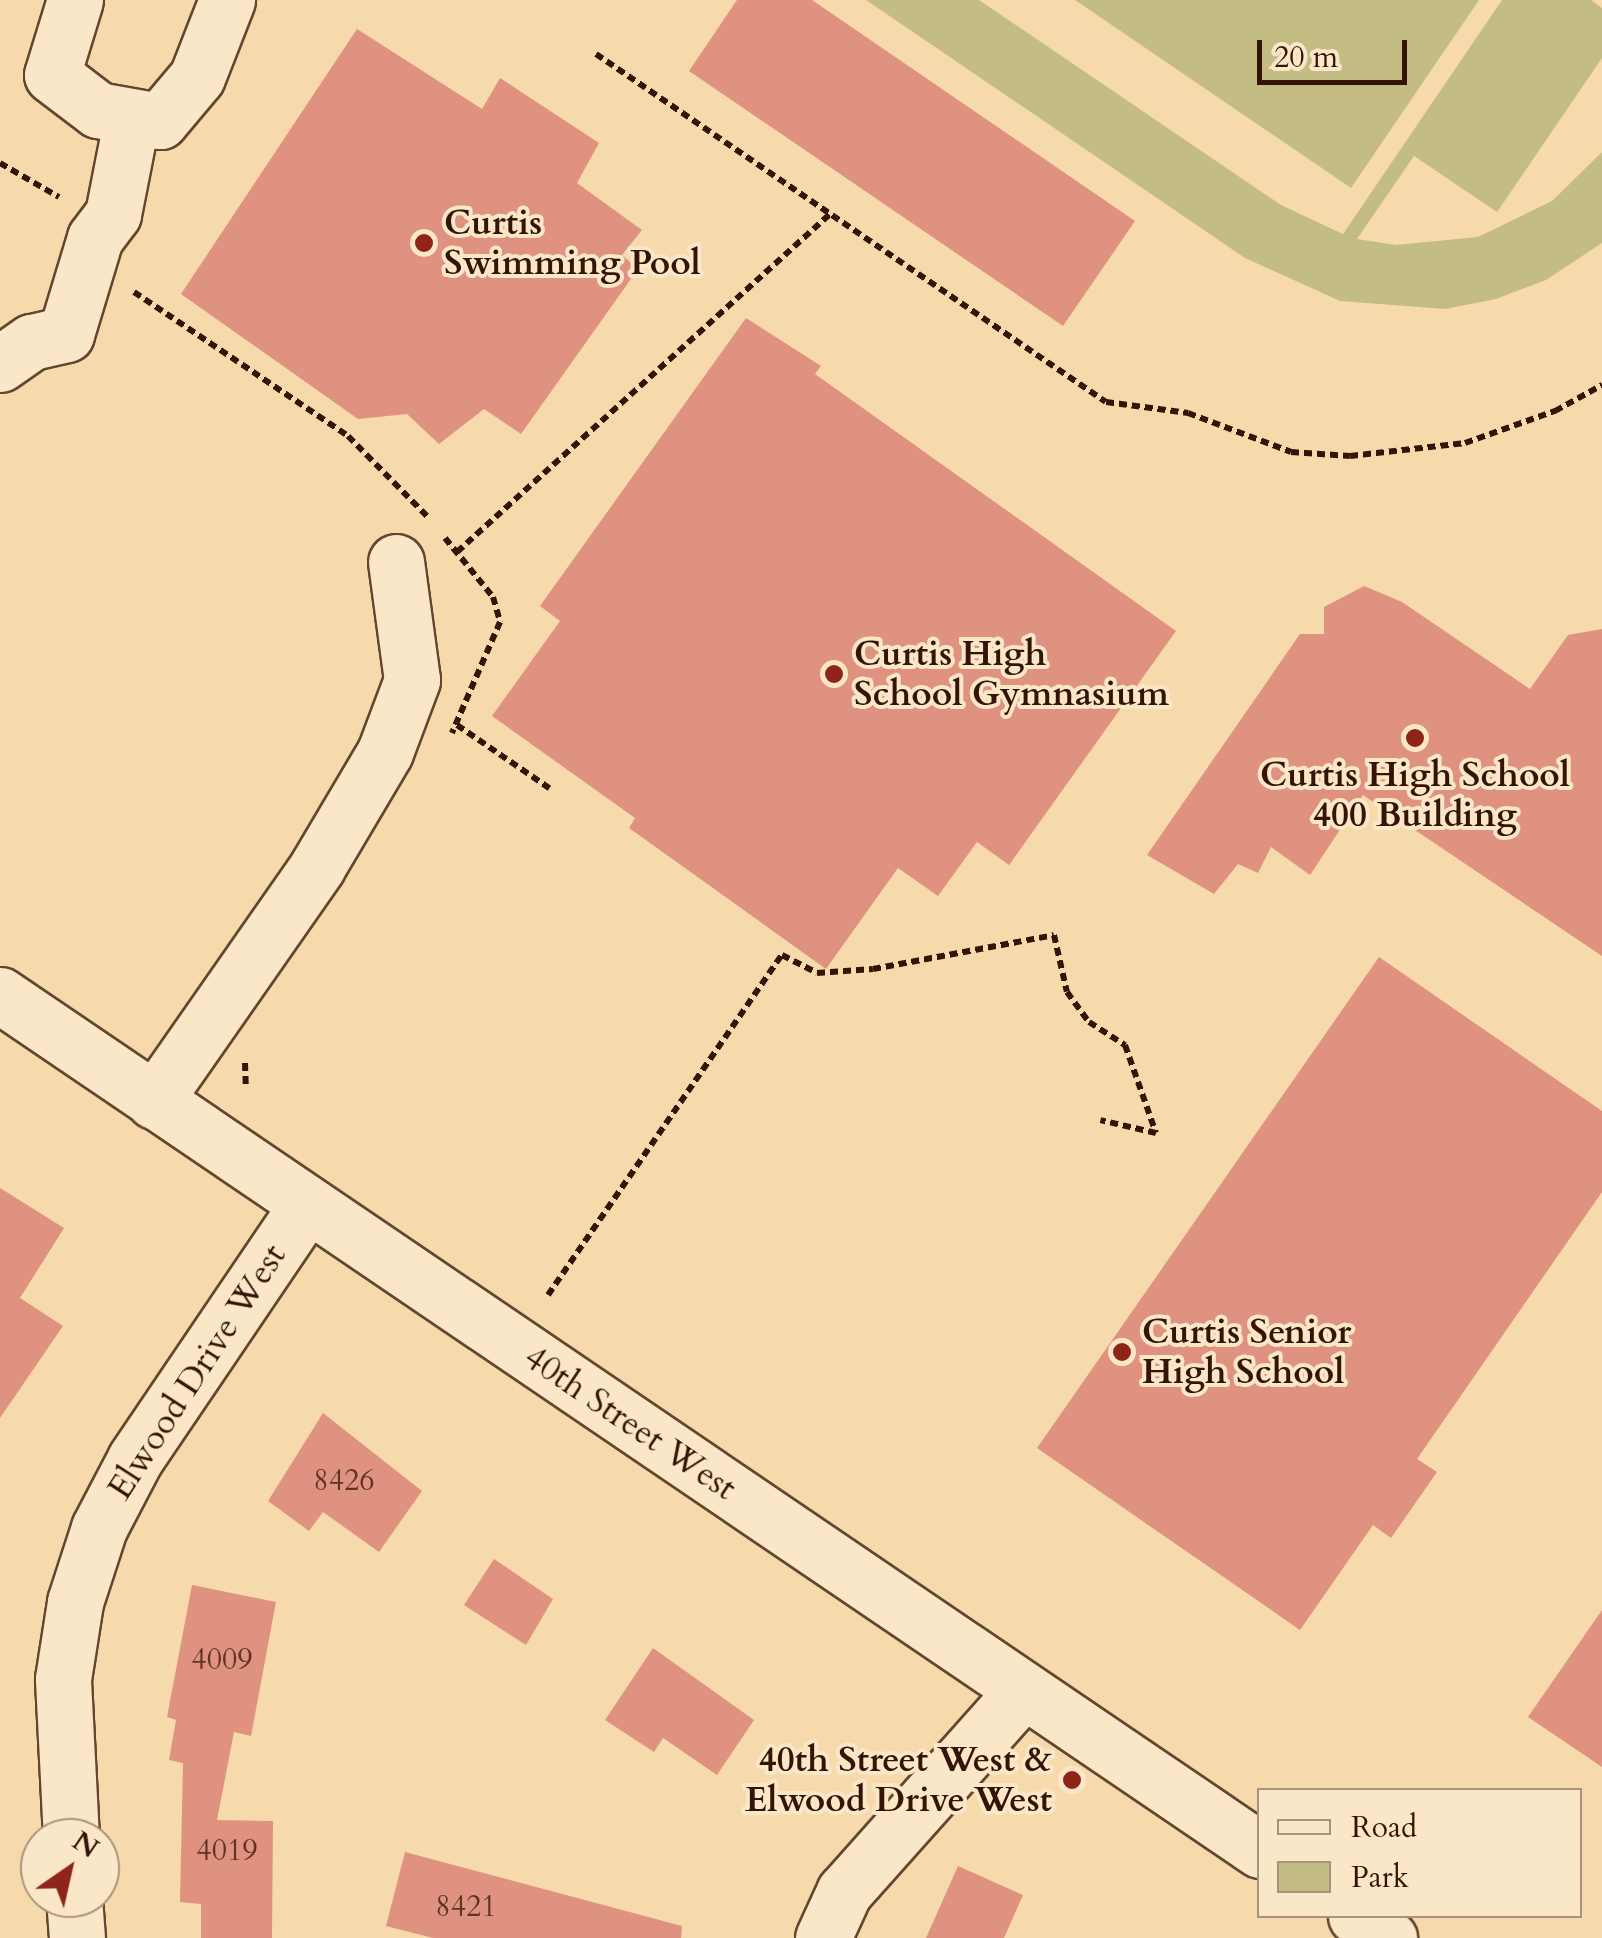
<!DOCTYPE html>
<style>
body{margin:0}
#map{position:relative;width:1602px;height:1938px;overflow:hidden;background:#f6daab;font-family:Cardo,serif}
div>[style]{position:absolute}
.green>*{inset:0;background:#c4bd83}
.building>*{inset:0;background:#df9280}
.path>*{height:6px;margin-top:-3px;transform-origin:0;background:repeating-linear-gradient(90deg,#341406 0 8px,transparent 0 13px)}
.roads{filter:drop-shadow(2px 0 #64462f) drop-shadow(-2px 0 #64462f) drop-shadow(0 2px #64462f) drop-shadow(0 -2px #64462f)}
.minor>*{height:55px;margin:-27.5px;padding:0 27.5px;transform-origin:27.5px;border-radius:27.5px;background:#f9e7c8}
.dots>*{width:28px;height:28px;translate:-50% -50%;box-sizing:border-box;border:5px solid #f9e7c8;border-radius:50%}
span{translate:-50% -50%;white-space:nowrap;text-align:center;line-height:1.15;-webkit-text-stroke:8px #f9e7c8;paint-order:stroke}
.number-label{font-size:30px;color:#5f3424}
.number-label span{-webkit-text-stroke-width:0}
.poi-label{font-size:35px;color:#341406;font-weight:700}
.left{translate:0 -50%;text-align:left}
.right{translate:-100% -50%;text-align:right}
.street-label{font-size:35px;color:#341406}
.legend{position:absolute;left:1257px;top:1788px;width:325px;height:130px;box-sizing:border-box;background:#f9e7c8;border:2px solid #aa937a;margin:0;padding:12px 18px;list-style:none;font-size:30px;color:#341406}
.legend li{display:flex;align-items:center;gap:20px;height:50px}
.legend b{width:50px;border:2px solid #aa937a}
.north{position:absolute;left:20px;top:1818px;width:100px;height:100px;box-sizing:border-box;background:#f9e7c8;border:2px solid #aa937a;border-radius:50%;rotate:34deg;font-size:28px;font-weight:700;line-height:40px;text-align:center;color:#341406}
.north::after{content:'';display:block;margin:auto;width:35px;height:45px;background:#8f2418;clip-path:polygon(50% 0,100% 100%,50% 72%,0 100%)}
.scale{position:absolute;left:1257px;top:40px;width:150px;height:45px;box-sizing:border-box;border:5px solid #341406;border-top:0;padding-left:12px;font-size:30px;line-height:35px;white-space:nowrap;color:#341406;-webkit-text-stroke:8px #f9e7c8;paint-order:stroke}
</style>
<div id="map">
<div class="green">
<div style="clip-path:polygon(866px 0,979px 0,1281px 205px,1343px 234px,1502px 0,1591px 0,1602px 8px,1602px 58px,1497px 212px,1414px 156px,1357px 239px,1396px 245px,1478px 237px,1552px 201px,1602px 152px,1602px 243px,1546px 280px,1496px 299px,1445px 309px,1340px 301px,1245px 258px)"></div>
<div style="clip-path:polygon(1075px 0,1479px 0,1351px 188px)"></div>
</div>
<div class="building">
<div style="clip-path:polygon(737px 0,812px 0,1135px 221px,1063px 326px,689px 71px)"></div>
<div style="clip-path:polygon(357px 29px,482px 109px,500px 78px,599px 143px,577px 183px,642px 230px,622px 255px,638px 269px,521px 434px,484px 409px,439px 444px,407px 414px,358px 419px,181px 294px)"></div>
<div style="clip-path:polygon(746px 318px,821px 366px,815px 374px,1176px 631px,1009px 865px,977px 842px,938px 896px,898px 868px,826px 969px,629px 828px,635px 818px,492px 716px,560px 621px,540px 606px)"></div>
<div style="clip-path:polygon(1364px 586px,1402px 602px,1530px 689px,1568px 635px,1602px 629px,1602px 956px,1363px 795px,1310px 875px,1271px 847px,1258px 873px,1238px 864px,1214px 894px,1147px 855px,1300px 634px,1324px 634px,1324px 607px)"></div>
<div style="clip-path:polygon(1379px 957px,1602px 1111px,1602px 1192px,1417px 1459px,1437px 1472px,1391px 1538px,1373px 1525px,1300px 1630px,1037px 1448px)"></div>
<div style="clip-path:polygon(0 1188px,64px 1228px,20px 1298px,63px 1326px,0 1418px)"></div>
<div style="clip-path:polygon(323px 1413px,422px 1491px,379px 1552px,323px 1512px,309px 1531px,268px 1501px)"></div>
<div style="clip-path:polygon(494px 1559px,553px 1599px,526px 1645px,464px 1605px)"></div>
<div style="clip-path:polygon(192px 1585px,276px 1602px,251px 1736px,234px 1732px,217px 1820px,273px 1821px,272px 1938px,201px 1938px,201px 1904px,180px 1902px,183px 1763px,169px 1760px,176px 1720px,167px 1717px)"></div>
<div style="clip-path:polygon(1602px 1610px,1602px 1767px,1528px 1717px)"></div>
<div style="clip-path:polygon(653px 1648px,754px 1720px,717px 1775px,663px 1738px,654px 1752px,605px 1720px)"></div>
<div style="clip-path:polygon(405px 1852px,682px 1926px,681px 1938px,433px 1938px,386px 1926px)"></div>
<div style="clip-path:polygon(958px 1866px,1023px 1895px,1004px 1938px,926px 1938px)"></div>
</div>
<div class="path">
<div style="left:596px;top:54px;width:617px;rotate:34.31deg"></div>
<div style="left:1106px;top:402px;width:83px;rotate:7.6deg"></div>
<div style="left:1188px;top:413px;width:110px;rotate:20.7deg"></div>
<div style="left:1291px;top:452px;width:59px;rotate:3.9deg"></div>
<div style="left:1350px;top:456px;width:116px;rotate:-6.4deg"></div>
<div style="left:1465px;top:443px;width:96px;rotate:-19.6deg"></div>
<div style="left:1555px;top:411px;width:54px;rotate:-29deg"></div>
<div style="left:0;top:163px;width:68px;rotate:30deg"></div>
<div style="left:134px;top:292px;width:258px;rotate:33.9deg"></div>
<div style="left:348px;top:436px;width:114px;rotate:45.4deg"></div>
<div style="left:445px;top:538px;width:76px;rotate:50.9deg"></div>
<div style="left:493px;top:597px;width:26px;rotate:74deg"></div>
<div style="left:500px;top:622px;width:121px;rotate:113.4deg"></div>
<div style="left:457px;top:552px;width:503px;rotate:-42.18deg"></div>
<div style="left:457px;top:725px;width:112px;rotate:34.4deg"></div>
<div style="left:245px;top:1063px;width:25px;rotate:88deg"></div>
<div style="left:548px;top:1295px;width:413px;rotate:-55.5deg"></div>
<div style="left:782px;top:955px;width:39px;rotate:27deg"></div>
<div style="left:817px;top:973px;width:56px;rotate:-4.1deg"></div>
<div style="left:873px;top:969px;width:184px;rotate:-10.6deg"></div>
<div style="left:1054px;top:935px;width:58px;rotate:77.2deg"></div>
<div style="left:1067px;top:992px;width:37px;rotate:54deg"></div>
<div style="left:1089px;top:1022px;width:43px;rotate:32.6deg"></div>
<div style="left:1125px;top:1045px;width:93px;rotate:70.6deg"></div>
<div style="left:1156px;top:1133px;width:57px;rotate:-166.9deg"></div>
</div>
<div class="roads">
<div class="minor">
<div style="left:75px;top:0;width:78px;rotate:107deg"></div>
<div style="left:52px;top:75px;width:58px;rotate:37.3deg"></div>
<div style="left:98px;top:110px;width:63px;rotate:10.1deg"></div>
<div style="left:160px;top:121px;width:57px;rotate:-49.9deg"></div>
<div style="left:197px;top:77px;width:83px;rotate:-68.7deg"></div>
<div style="left:0;top:364px;width:39px;rotate:-35deg"></div>
<div style="left:32px;top:342px;width:35px;rotate:-13deg"></div>
<div style="left:66px;top:334px;width:100px;rotate:-73.2deg"></div>
<div style="left:95px;top:238px;width:30px;rotate:-53deg"></div>
<div style="left:113px;top:214px;width:99px;rotate:-78.9deg"></div>
<div style="left:0;top:995px;width:1523px;rotate:34.16deg"></div>
<div style="left:154px;top:1101px;width:285px;rotate:-55.1deg"></div>
<div style="left:317px;top:867px;width:134px;rotate:-59.4deg"></div>
<div style="left:385px;top:752px;width:77px;rotate:-69.4deg"></div>
<div style="left:412px;top:680px;width:119px;rotate:-97.7deg"></div>
<div style="left:71px;top:1838px;width:159px;rotate:-92.9deg"></div>
<div style="left:63px;top:1679px;width:78px;rotate:-81.1deg"></div>
<div style="left:75px;top:1602px;width:78px;rotate:-72deg"></div>
<div style="left:99px;top:1528px;width:78px;rotate:-62.4deg"></div>
<div style="left:135px;top:1459px;width:305px;rotate:-55.9deg"></div>
<div style="left:74px;top:1898px;width:40px;rotate:85.7deg"></div>
<div style="left:1356px;top:1916px;width:40px;rotate:34deg"></div>
<div style="left:823px;top:1938px;width:51px;rotate:-65.5deg"></div>
<div style="left:844px;top:1892px;width:269px;rotate:-48.3deg"></div>
</div>
</div>
<div class="dots">
<div style="left:424px;top:243px;background:#8f2418"></div>
<div style="left:834px;top:674px;background:#8f2418"></div>
<div style="left:1415px;top:738px;background:#8f2418"></div>
<div style="left:1122px;top:1352px;background:#8f2418"></div>
<div style="left:1072px;top:1780px;background:#8f2418"></div>
</div>
<div class="number-label">
<span style="left:344px;top:1481px">8426</span>
<span style="left:222px;top:1660px">4009</span>
<span style="left:227px;top:1851px">4019</span>
<span style="left:466px;top:1907px">8421</span>
</div>
<div class="poi-label">
<span class="left" style="left:444px;top:243px">Curtis<br>Swimming Pool</span>
<span class="left" style="left:854px;top:674px">Curtis High<br>School Gymnasium</span>
<span style="left:1415px;top:795px">Curtis High School<br>400 Building</span>
<span class="left" style="left:1142px;top:1352px">Curtis Senior<br>High School</span>
<span class="right" style="left:1052px;top:1780px">40th Street West &amp;<br>Elwood Drive West</span>
</div>
<div class="street-label">
<span style="left:197px;top:1372px;rotate:-57deg">Elwood Drive West</span>
<span style="left:630px;top:1423px;rotate:34deg">40th Street West</span>
</div>
<ul class="legend">
<li><b style="height:12px;background:#f9e7c8"></b>Road</li>
<li><b style="height:28px;background:#c4bd83"></b>Park</li>
</ul>
<div class="north">N</div>
<div class="scale">20 m</div>
</div>
